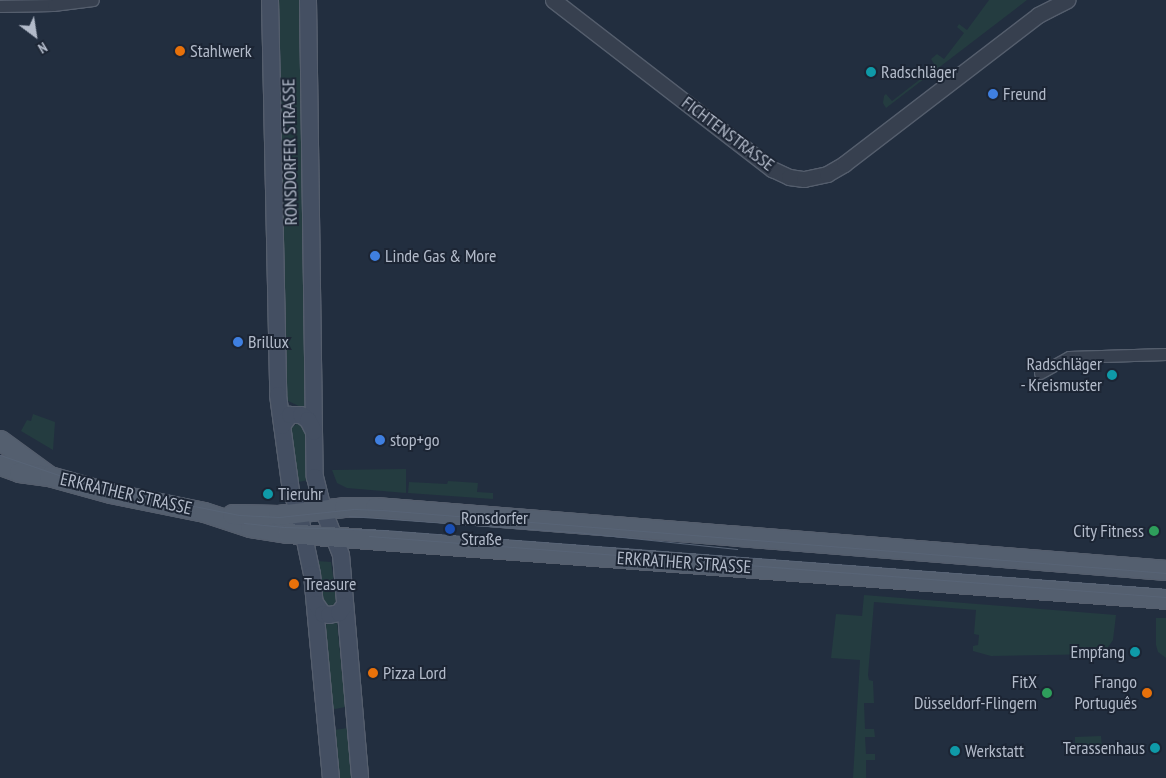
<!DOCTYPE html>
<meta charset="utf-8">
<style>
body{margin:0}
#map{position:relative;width:1166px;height:778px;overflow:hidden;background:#222e3f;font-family:"PT Sans Narrow",sans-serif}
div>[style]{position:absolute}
.green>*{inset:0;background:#243c40}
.roads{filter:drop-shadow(1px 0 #555e6d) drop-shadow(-1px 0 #555e6d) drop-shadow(0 1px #555e6d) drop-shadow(0 -1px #555e6d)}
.minor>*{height:11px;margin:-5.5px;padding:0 5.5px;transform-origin:5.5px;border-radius:5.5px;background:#37404f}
.tertiary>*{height:15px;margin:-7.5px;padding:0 7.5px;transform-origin:7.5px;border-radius:7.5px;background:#37404f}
.secondary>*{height:16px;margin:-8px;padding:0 8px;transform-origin:8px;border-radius:8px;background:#444f62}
.primary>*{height:19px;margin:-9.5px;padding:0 9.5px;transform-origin:9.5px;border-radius:9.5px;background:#545f6f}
.tram>*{height:1px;margin:-0.5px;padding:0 0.5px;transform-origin:0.5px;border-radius:0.5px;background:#586476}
.dots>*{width:14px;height:14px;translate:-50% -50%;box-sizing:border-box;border:2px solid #1c2534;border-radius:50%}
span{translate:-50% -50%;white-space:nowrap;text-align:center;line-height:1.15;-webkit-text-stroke:4px #1c2534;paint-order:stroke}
.poi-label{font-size:18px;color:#b3bbca}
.left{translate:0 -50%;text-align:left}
.right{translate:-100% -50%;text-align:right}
.street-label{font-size:18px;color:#b3bbca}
.north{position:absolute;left:10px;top:10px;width:50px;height:50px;-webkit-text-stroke:4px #1c2534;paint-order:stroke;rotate:149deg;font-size:14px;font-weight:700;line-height:20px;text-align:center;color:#b3bbca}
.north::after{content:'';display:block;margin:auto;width:18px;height:22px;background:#b3bbca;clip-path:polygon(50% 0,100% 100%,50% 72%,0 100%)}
</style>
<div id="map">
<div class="green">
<div style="clip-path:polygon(278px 0,299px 0,307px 407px,303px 408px,284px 399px)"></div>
<div style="clip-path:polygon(989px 0,1027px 0,886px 108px,883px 103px,884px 96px,886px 94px,892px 101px,936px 67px,931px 59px,937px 54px,944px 59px,964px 33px,957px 27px,959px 24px,967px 30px)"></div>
<div style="clip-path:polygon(33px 414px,55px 422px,53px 450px,21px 431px,27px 420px,31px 421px)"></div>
<div style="clip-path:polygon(298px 423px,307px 431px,309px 480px,298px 482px,289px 432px,291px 428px)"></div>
<div style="clip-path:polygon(406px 469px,406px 493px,347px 488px,337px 483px,332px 470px)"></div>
<div style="clip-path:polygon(448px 481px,478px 483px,477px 492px,493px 493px,493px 499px,408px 493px,409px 482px,447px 484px)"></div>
<div style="clip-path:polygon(317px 561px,331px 562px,336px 597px,335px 603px,329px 608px,323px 603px)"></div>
<div style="clip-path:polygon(864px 595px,977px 604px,1116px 615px,1113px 640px,1103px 654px,991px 656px,973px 651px,973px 646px,978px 645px,979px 635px,974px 634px,976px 610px,874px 602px,868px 675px,869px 680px,873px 681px,874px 703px,864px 703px,865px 729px,874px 729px,875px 737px,865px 737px,866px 754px,875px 754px,875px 760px,866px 760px,866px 778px,853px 778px,860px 660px,831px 658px,836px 614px,862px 616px)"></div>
<div style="clip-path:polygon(1156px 618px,1166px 618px,1166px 658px,1158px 652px,1156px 645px)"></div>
<div style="clip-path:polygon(337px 623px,345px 703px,345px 707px,335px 709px,332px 708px,324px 629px,327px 624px)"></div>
<div style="clip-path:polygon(348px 728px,353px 778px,338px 778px,334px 730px)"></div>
<div style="clip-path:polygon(1101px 736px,1102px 748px,1075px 749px,1075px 737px)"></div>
</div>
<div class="roads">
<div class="minor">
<div style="left:0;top:6px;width:53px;rotate:-1.1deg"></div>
<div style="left:53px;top:5px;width:40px;rotate:-7.1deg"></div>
<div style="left:1040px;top:373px;width:33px;rotate:-29deg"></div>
<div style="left:1069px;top:357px;width:97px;rotate:-1.8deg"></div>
</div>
<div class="tertiary">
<div style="left:553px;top:0;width:277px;rotate:37.7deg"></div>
<div style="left:772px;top:169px;width:19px;rotate:25deg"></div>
<div style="left:789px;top:177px;width:15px;rotate:8deg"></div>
<div style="left:804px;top:179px;width:24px;rotate:-12deg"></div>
<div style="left:827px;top:174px;width:20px;rotate:-30deg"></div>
<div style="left:844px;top:164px;width:245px;rotate:-37.5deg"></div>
<div style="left:1038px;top:15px;width:33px;rotate:-27deg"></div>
</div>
<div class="secondary">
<div style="left:270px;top:0;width:395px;rotate:88.8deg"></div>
<div style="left:278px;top:395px;width:97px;rotate:82.3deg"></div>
<div style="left:291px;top:491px;width:22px;rotate:69deg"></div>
<div style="left:299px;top:512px;width:63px;rotate:78.2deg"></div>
<div style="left:312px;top:574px;width:205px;rotate:84.7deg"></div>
<div style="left:308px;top:0;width:477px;rotate:89.2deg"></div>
<div style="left:315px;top:477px;width:33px;rotate:76deg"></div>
<div style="left:323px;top:509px;width:49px;rotate:68.6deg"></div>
<div style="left:341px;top:555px;width:224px;rotate:85.1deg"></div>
<div style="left:282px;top:426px;width:14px;rotate:-54deg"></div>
<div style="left:290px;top:415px;width:11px"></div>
<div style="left:301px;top:415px;width:9px;rotate:36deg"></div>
<div style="left:308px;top:420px;width:13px;rotate:63deg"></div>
<div style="left:316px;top:604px;width:12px;rotate:55deg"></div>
<div style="left:323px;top:614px;width:6px;rotate:9deg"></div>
<div style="left:329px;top:615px;width:10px;rotate:-11deg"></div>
<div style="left:339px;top:613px;width:9px;rotate:-54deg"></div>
</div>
<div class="primary">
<div style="left:0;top:440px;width:59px;rotate:36.1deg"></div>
<div style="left:0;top:465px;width:20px;rotate:20deg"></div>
<div style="left:19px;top:472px;width:30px;rotate:8deg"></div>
<div style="left:49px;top:476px;width:63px;rotate:15.6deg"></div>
<div style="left:110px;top:493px;width:96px;rotate:11.4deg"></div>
<div style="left:204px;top:512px;width:48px;rotate:18.1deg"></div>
<div style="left:250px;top:527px;width:37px;rotate:9deg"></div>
<div style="left:287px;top:533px;width:881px;rotate:4.29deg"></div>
<div style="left:232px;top:514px;width:46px;rotate:1.2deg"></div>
<div style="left:278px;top:515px;width:66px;rotate:-6.9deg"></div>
<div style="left:344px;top:507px;width:31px"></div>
<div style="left:375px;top:507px;width:794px;rotate:4.55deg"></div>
</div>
</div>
<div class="tram">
<div style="left:0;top:455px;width:93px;rotate:18.8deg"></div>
<div style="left:88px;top:485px;width:154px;rotate:11.2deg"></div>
<div style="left:239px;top:515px;width:40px;rotate:2.9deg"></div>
<div style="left:279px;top:517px;width:75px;rotate:-6.1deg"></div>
<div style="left:354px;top:509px;width:28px;rotate:2deg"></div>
<div style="left:382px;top:510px;width:787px;rotate:4.59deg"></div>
<div style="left:349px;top:516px;width:236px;rotate:4.1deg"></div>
<div style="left:584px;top:533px;width:154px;rotate:6deg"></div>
<div style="left:244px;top:523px;width:40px;rotate:5.7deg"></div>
<div style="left:284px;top:527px;width:100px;rotate:1.7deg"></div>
<div style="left:384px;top:530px;width:784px;rotate:4.31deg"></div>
<div style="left:369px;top:536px;width:799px;rotate:4.38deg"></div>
</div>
<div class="dots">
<div style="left:180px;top:51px;background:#e8710a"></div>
<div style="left:871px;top:72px;background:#0f9aa8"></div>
<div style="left:993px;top:94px;background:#3f7fe0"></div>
<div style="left:375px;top:256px;background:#3f7fe0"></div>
<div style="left:238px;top:342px;background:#3f7fe0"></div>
<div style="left:1112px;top:375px;background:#0f9aa8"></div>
<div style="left:380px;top:440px;background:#3f7fe0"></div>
<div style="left:268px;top:494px;background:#0f9aa8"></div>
<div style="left:450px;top:529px;background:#1a4fb4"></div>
<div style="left:1154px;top:531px;background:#2e9e5b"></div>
<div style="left:294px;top:584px;background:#e8710a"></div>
<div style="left:1135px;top:652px;background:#0f9aa8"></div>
<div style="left:373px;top:673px;background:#e8710a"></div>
<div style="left:1047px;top:693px;background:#2e9e5b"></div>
<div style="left:1147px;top:693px;background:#e8710a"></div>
<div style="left:1155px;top:748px;background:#0f9aa8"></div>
<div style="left:955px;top:751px;background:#0f9aa8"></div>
</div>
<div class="poi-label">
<span class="left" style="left:190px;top:51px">Stahlwerk</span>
<span class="left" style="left:881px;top:72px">Radschläger</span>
<span class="left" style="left:1003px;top:94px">Freund</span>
<span class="left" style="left:385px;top:256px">Linde Gas &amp; More</span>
<span class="left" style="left:248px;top:342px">Brillux</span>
<span class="right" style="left:1102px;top:375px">Radschläger<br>- Kreismuster</span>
<span class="left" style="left:390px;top:440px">stop+go</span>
<span class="left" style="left:278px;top:494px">Tieruhr</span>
<span class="left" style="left:461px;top:529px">Ronsdorfer<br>Straße</span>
<span class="right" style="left:1144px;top:531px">City Fitness</span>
<span class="left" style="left:304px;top:584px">Treasure</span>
<span class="right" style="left:1125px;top:652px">Empfang</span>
<span class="left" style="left:383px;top:673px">Pizza Lord</span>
<span class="right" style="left:1037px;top:693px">FitX<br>Düsseldorf-Flingern</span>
<span class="right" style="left:1137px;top:693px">Frango<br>Português</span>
<span class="right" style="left:1145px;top:748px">Terassenhaus</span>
<span class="left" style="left:965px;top:751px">Werkstatt</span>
</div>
<div class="street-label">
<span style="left:728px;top:134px;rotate:37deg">FICHTENSTRASSE</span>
<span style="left:290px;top:152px;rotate:-91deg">RONSDORFER STRASSE</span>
<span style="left:126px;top:494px;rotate:13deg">ERKRATHER STRASSE</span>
<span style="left:684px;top:563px;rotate:4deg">ERKRATHER STRASSE</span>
</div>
<div class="north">N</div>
</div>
